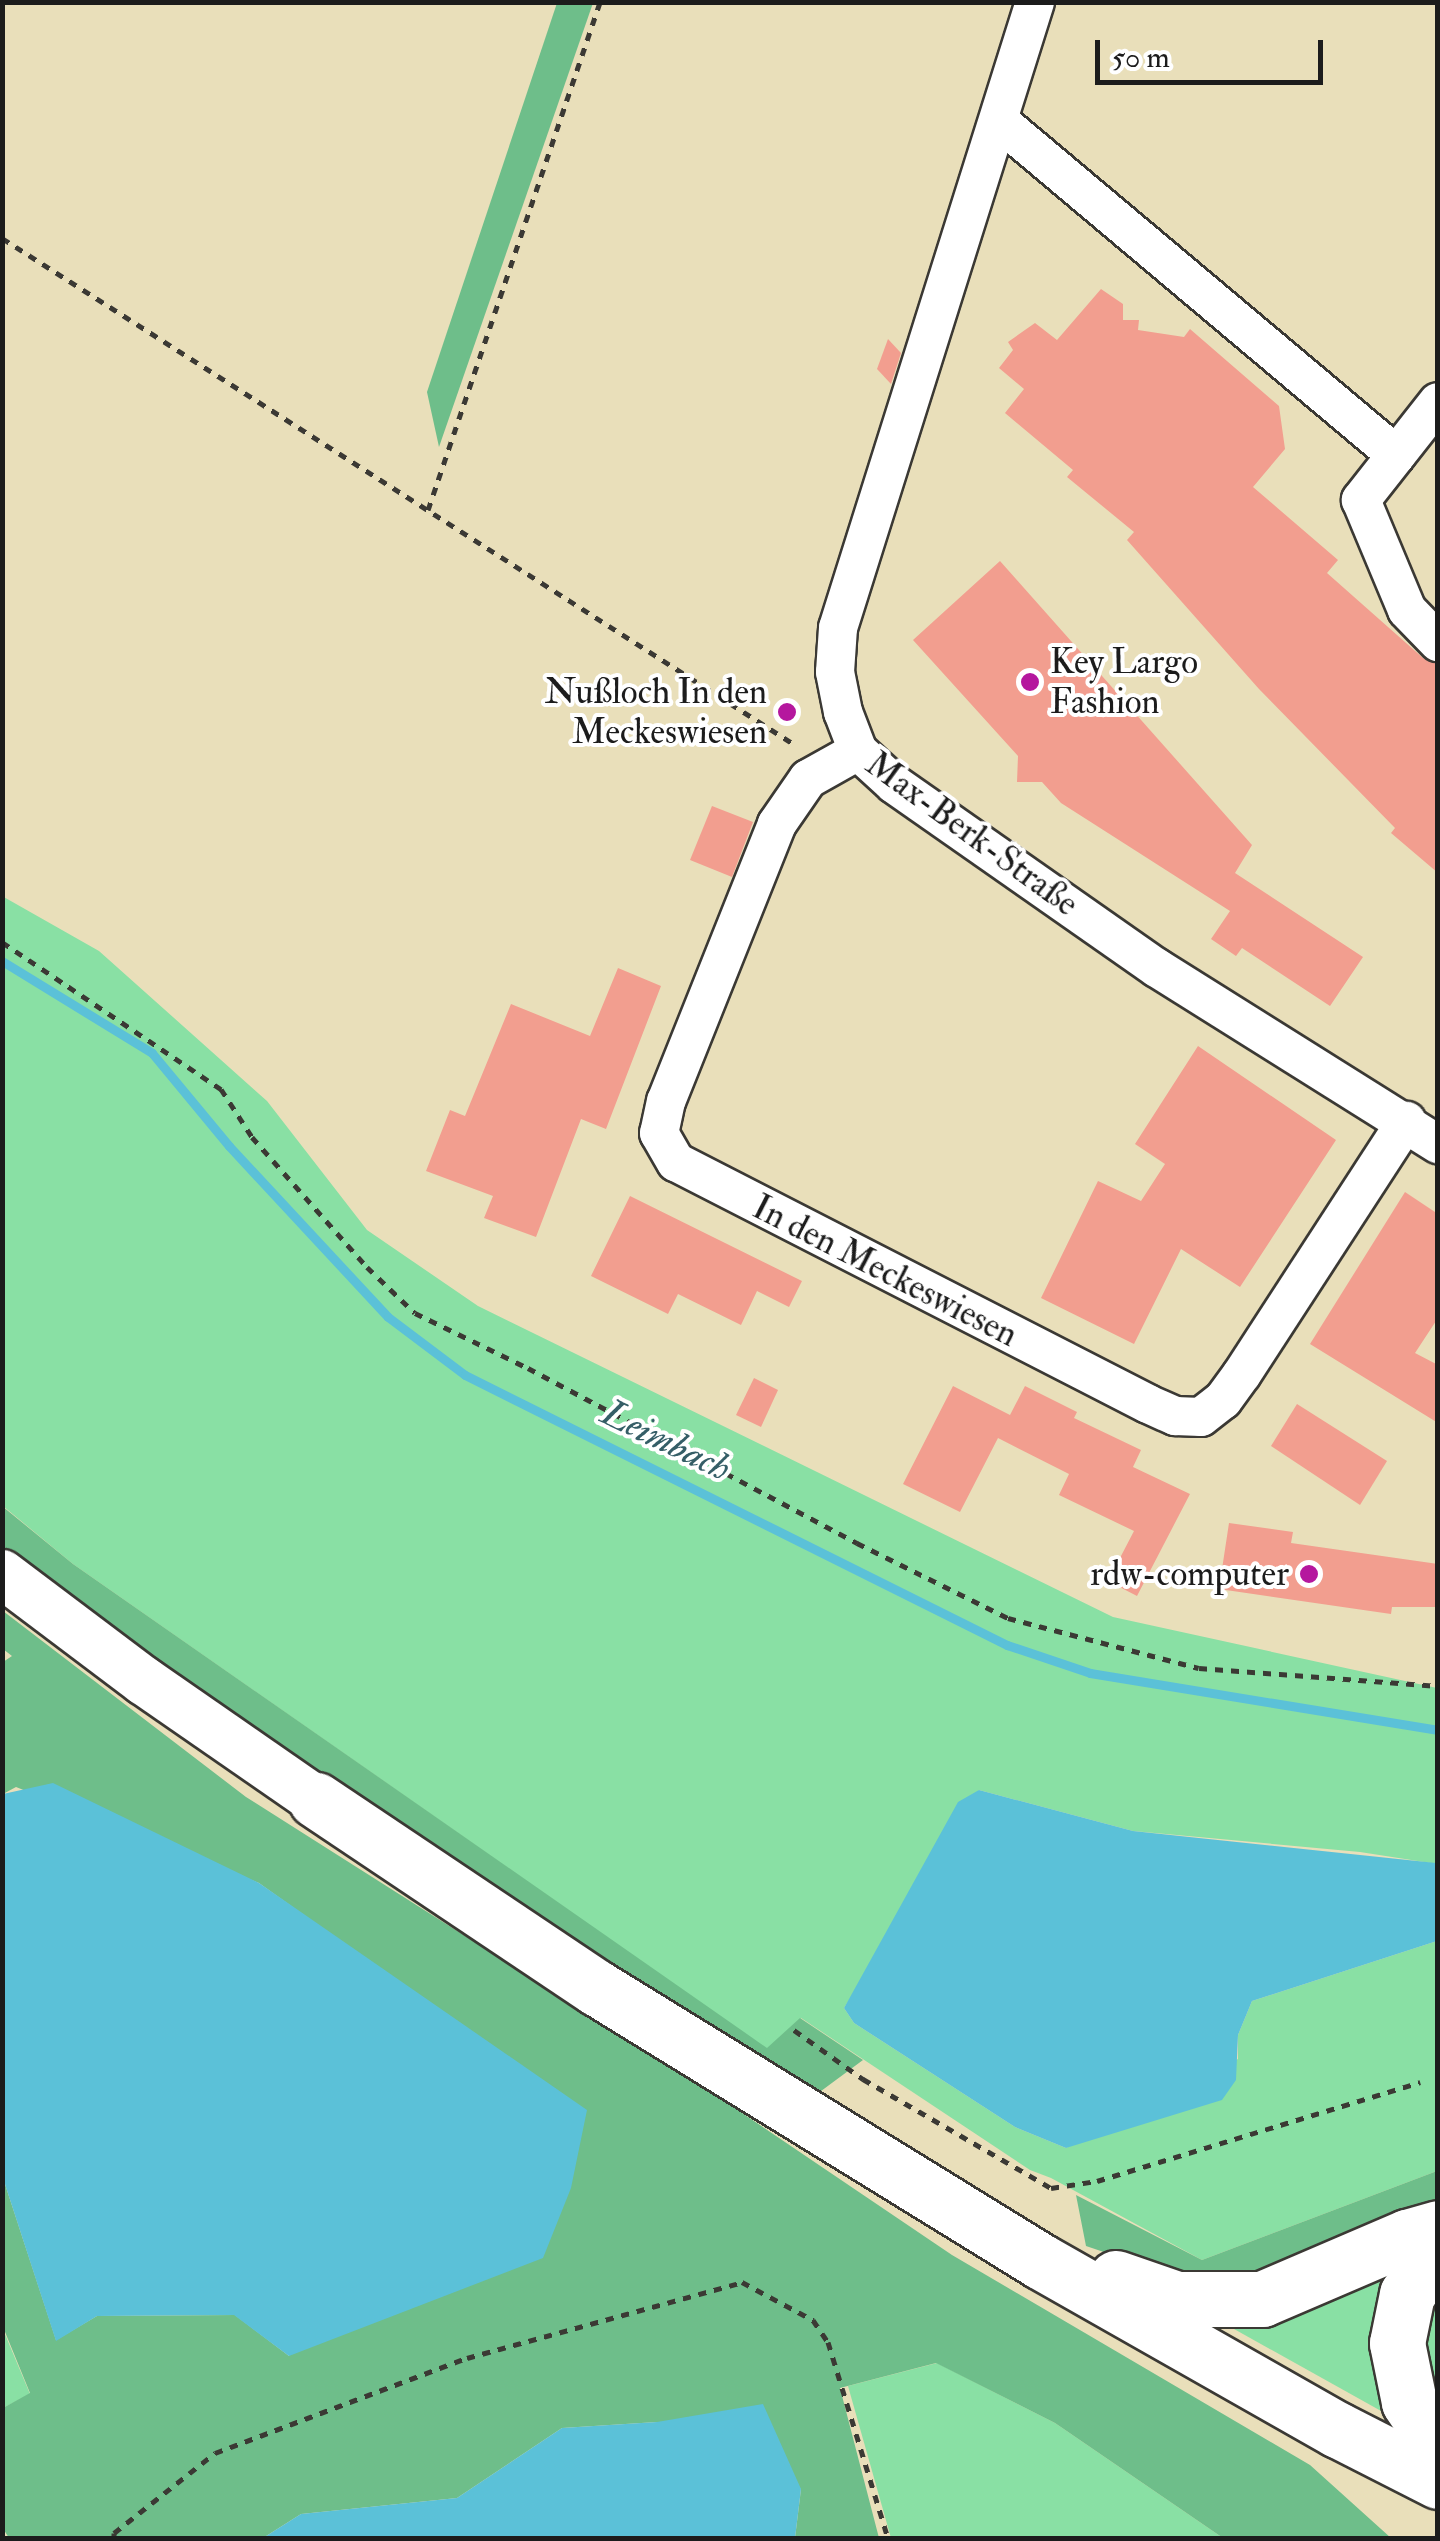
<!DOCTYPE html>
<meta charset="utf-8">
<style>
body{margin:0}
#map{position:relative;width:1440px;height:2541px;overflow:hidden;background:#e9dfba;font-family:"IM FELL Double Pica",serif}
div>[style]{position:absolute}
.green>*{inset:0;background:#89e0a4}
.forest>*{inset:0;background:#6ebe8a}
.water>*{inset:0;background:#5bc1d8}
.stream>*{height:9px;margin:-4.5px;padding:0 4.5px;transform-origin:4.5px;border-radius:4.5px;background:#5bc1d8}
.building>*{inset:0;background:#f29e8f}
.path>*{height:5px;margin-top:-2.5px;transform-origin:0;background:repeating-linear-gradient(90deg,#3b3934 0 8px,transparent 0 16px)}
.roads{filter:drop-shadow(2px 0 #3b3934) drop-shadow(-2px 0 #3b3934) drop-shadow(0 2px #3b3934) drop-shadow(0 -2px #3b3934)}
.minor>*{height:38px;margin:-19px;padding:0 19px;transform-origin:19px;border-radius:19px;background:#fff}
.major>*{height:48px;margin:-24px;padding:0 24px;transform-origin:24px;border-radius:24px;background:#fff}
.highway>*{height:55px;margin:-27.5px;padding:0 27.5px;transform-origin:27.5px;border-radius:27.5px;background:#fff}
.dots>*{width:28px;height:28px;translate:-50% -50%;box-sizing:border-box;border:5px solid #fff;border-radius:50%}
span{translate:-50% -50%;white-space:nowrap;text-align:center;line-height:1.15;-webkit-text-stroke:8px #fff;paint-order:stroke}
.poi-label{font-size:35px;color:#1c1c1c}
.left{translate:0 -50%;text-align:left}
.right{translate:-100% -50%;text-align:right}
.street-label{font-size:35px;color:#1c1c1c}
.water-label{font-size:38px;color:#355e67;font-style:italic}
.frame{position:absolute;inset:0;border:5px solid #1c1c1c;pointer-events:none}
.scale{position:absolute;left:1095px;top:40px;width:228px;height:45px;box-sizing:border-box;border:5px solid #1c1c1c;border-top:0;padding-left:12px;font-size:30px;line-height:35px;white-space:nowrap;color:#1c1c1c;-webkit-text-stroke:8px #fff;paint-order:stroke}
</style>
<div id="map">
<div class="green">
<div style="clip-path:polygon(2px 896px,99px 951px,267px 1101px,367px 1230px,478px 1306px,1113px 1617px,1437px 1688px,1437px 1864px,1360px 1852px,1133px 1831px,979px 1790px,844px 2008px,854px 2023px,1015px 2127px,1066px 2148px,1238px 2059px,1238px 2035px,1252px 2001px,1437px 1941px,1437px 2171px,1202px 2260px,1051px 2178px,1030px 2170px,801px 2018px,767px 2049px,73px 1564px,3px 1506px)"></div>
<div style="clip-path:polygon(1425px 2242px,1399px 2421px,1209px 2315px)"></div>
<div style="clip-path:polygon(1437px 2277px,1437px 2412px,1425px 2394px,1421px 2312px)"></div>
<div style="clip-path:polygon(2px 2327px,30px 2394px,3px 2408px,2px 2408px)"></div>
<div style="clip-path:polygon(937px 2363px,1055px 2423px,1223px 2538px,891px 2538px,848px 2386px)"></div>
</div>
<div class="forest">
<div style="clip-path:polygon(557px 3px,593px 3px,439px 447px,427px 392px)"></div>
<div style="clip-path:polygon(2px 1506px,73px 1564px,767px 2048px,800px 2018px,863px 2060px,817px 2094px,390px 1825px,101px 1625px,3px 1550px)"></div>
<div style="clip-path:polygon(3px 1611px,246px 1797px,714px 2094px,952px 2255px,1310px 2465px,1391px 2538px,1223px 2538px,1055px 2423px,936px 2363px,840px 2388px,879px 2538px,795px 2538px,801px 2489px,657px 2422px,562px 2428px,457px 2498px,301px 2514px,263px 2538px,9px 2538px,2px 2527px,3px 2408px,30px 2393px,3px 2327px,2px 2175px,56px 2340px,97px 2316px,235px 2315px,289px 2356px,382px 1971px,259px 1883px,16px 1787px,3px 1794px,3px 1662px,12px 1656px,3px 1649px)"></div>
<div style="clip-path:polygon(1437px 2171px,1437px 2210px,1263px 2287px,1184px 2279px,1086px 2246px,1076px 2195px,1202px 2260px)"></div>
</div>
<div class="water">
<div style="clip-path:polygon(53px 1783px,259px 1883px,587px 2110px,571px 2188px,543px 2258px,289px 2356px,234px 2315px,97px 2316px,56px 2341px,2px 2175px,3px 1794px)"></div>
<div style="clip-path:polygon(979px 1790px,1133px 1831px,1436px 1863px,1437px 1941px,1252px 2001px,1238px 2035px,1236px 2080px,1222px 2100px,1066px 2148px,1015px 2127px,854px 2023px,844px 2008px,958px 1802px)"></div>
<div style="clip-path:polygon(763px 2404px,801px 2489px,795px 2538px,263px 2538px,301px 2514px,457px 2498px,562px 2428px,657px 2422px)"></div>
</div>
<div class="stream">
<div style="left:2px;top:961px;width:176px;rotate:31.5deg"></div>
<div style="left:152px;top:1053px;width:121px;rotate:50.4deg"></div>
<div style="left:229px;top:1146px;width:233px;rotate:47.1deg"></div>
<div style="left:388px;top:1317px;width:96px;rotate:37deg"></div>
<div style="left:465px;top:1375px;width:606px;rotate:26.48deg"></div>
<div style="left:1007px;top:1645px;width:88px;rotate:18.6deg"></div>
<div style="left:1090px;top:1673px;width:353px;rotate:9.3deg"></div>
</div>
<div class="building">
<div style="clip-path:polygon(1101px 289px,1123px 304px,1123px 320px,1139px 320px,1138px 330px,1184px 337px,1190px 329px,1279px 406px,1285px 449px,1253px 487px,1338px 560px,1327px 573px,1423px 658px,1438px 664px,1438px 873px,1391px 833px,1395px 828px,1259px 689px,1127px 540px,1134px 532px,1067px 477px,1073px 470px,1005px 413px,1024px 389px,999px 368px,1013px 350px,1008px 342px,1035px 323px,1057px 340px)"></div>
<div style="clip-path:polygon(888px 339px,901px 353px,891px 384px,877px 369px)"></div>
<div style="clip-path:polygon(1000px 561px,1252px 845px,1235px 873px,1363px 957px,1330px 1006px,1242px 948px,1236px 956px,1211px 939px,1230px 911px,1061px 803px,1042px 782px,1017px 782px,1018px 756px,913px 640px)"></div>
<div style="clip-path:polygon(712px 806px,753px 822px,732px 877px,690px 860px)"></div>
<div style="clip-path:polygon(618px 968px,661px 986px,606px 1129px,581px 1119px,536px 1237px,484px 1218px,493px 1196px,426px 1171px,450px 1110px,465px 1116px,511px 1004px,590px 1036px)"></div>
<div style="clip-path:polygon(1198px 1046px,1336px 1140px,1240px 1287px,1181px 1249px,1134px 1344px,1041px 1298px,1098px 1181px,1141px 1201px,1165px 1164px,1135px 1144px)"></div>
<div style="clip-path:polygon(1405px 1192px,1438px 1214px,1438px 1318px,1415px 1353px,1438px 1365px,1438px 1423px,1310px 1344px)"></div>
<div style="clip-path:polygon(630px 1196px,802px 1281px,789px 1307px,757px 1291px,741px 1325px,678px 1294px,668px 1314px,591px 1276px)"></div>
<div style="clip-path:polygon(754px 1378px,778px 1390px,761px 1427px,736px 1415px)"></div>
<div style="clip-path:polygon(953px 1386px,1010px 1415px,1025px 1386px,1077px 1412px,1074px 1418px,1141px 1450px,1133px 1467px,1190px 1494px,1137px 1596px,1108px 1581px,1134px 1531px,1059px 1495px,1069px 1474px,998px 1438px,960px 1512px,903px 1484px)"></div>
<div style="clip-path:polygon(1297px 1404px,1387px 1461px,1360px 1505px,1271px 1446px)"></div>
<div style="clip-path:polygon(1229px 1523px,1293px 1532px,1291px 1543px,1438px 1564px,1438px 1607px,1392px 1607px,1391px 1614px,1219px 1589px)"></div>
</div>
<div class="path">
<div style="left:2px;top:238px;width:943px;rotate:32.58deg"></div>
<div style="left:428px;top:510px;width:536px;rotate:-71.29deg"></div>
<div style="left:2px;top:942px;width:264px;rotate:33.9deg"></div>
<div style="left:221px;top:1089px;width:57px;rotate:57.1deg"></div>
<div style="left:252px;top:1137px;width:174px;rotate:48.5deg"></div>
<div style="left:367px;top:1267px;width:66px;rotate:43.8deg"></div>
<div style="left:415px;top:1313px;width:126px;rotate:26deg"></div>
<div style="left:528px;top:1368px;width:373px;rotate:28deg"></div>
<div style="left:857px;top:1543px;width:169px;rotate:26.4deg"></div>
<div style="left:1008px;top:1618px;width:197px;rotate:14.7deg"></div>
<div style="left:1199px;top:1668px;width:240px;rotate:4.3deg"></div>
<div style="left:794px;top:2030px;width:85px;rotate:35.4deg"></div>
<div style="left:863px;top:2079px;width:217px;rotate:30.1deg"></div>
<div style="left:1051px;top:2188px;width:47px;rotate:-8.7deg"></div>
<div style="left:1097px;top:2181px;width:338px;rotate:-17deg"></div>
<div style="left:114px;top:2538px;width:5px;rotate:-90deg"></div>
<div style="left:114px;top:2533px;width:129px;rotate:-38.4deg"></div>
<div style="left:215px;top:2453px;width:269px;rotate:-20.7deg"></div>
<div style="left:467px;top:2358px;width:285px;rotate:-15.4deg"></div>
<div style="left:742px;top:2282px;width:81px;rotate:28.2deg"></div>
<div style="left:813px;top:2320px;width:27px;rotate:56deg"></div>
<div style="left:828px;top:2342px;width:205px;rotate:73deg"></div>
</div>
<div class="roads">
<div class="minor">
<div style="left:1035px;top:2px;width:656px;rotate:107.47deg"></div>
<div style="left:838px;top:628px;width:44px;rotate:93.9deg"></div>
<div style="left:835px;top:672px;width:41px;rotate:78.7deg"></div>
<div style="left:843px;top:712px;width:42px;rotate:69deg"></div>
<div style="left:858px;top:751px;width:49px;rotate:42.5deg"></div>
<div style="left:894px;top:784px;width:321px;rotate:35deg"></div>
<div style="left:1157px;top:968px;width:332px;rotate:32.1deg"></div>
<div style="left:999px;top:121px;width:519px;rotate:40.07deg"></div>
<div style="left:1438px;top:402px;width:125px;rotate:128.2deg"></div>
<div style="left:1361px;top:500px;width:119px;rotate:67.3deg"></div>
<div style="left:1407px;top:610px;width:45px;rotate:45.9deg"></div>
<div style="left:858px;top:751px;width:57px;rotate:150.8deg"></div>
<div style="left:808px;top:779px;width:55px;rotate:124.6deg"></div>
<div style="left:777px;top:824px;width:298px;rotate:111.8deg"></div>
<div style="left:666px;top:1101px;width:33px;rotate:102deg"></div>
<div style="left:659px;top:1133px;width:34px;rotate:60deg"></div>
<div style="left:676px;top:1162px;width:530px;rotate:27.14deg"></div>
<div style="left:1148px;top:1404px;width:30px;rotate:24deg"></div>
<div style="left:1175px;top:1416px;width:26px;rotate:2deg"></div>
<div style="left:1201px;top:1417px;width:28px;rotate:-38deg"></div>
<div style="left:1223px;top:1400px;width:32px;rotate:-54deg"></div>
<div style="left:1242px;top:1374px;width:302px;rotate:-57deg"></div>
</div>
<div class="major">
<div style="left:2px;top:1574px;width:178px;rotate:37deg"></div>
<div style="left:144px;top:1681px;width:209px;rotate:34.7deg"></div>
</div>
<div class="highway">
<div style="left:316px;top:1800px;width:338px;rotate:33.8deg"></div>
<div style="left:597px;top:1988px;width:520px;rotate:31.64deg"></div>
<div style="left:1040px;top:2261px;width:343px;rotate:29.6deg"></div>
<div style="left:1338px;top:2430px;width:112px;rotate:27deg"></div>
<div style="left:1438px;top:2253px;width:51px;rotate:127.1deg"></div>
<div style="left:1407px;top:2294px;width:50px;rotate:101.5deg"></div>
<div style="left:1397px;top:2343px;width:60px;rotate:78.5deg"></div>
<div style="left:1409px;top:2402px;width:52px;rotate:56deg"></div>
<div style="left:1116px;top:2278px;width:65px;rotate:19deg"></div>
<div style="left:1177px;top:2299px;width:85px"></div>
<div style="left:1262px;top:2299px;width:158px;rotate:-23.2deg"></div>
<div style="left:1407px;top:2237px;width:32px;rotate:-16deg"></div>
</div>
</div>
<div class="dots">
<div style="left:1030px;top:682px;background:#b5179e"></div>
<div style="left:787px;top:712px;background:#b5179e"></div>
<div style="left:1309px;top:1574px;background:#b5179e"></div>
</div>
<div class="poi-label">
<span class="left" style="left:1050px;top:682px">Key Largo<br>Fashion</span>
<span class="right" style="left:767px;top:712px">Nußloch In den<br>Meckeswiesen</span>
<span class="right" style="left:1289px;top:1574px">rdw-computer</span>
</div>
<div class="street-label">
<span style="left:972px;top:834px;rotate:36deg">Max-Berk-Straße</span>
<span style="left:885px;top:1271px;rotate:27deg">In den Meckeswiesen</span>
</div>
<div class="water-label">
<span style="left:666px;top:1441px;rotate:26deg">Leimbach</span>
</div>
<div class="frame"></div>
<div class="scale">50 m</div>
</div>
